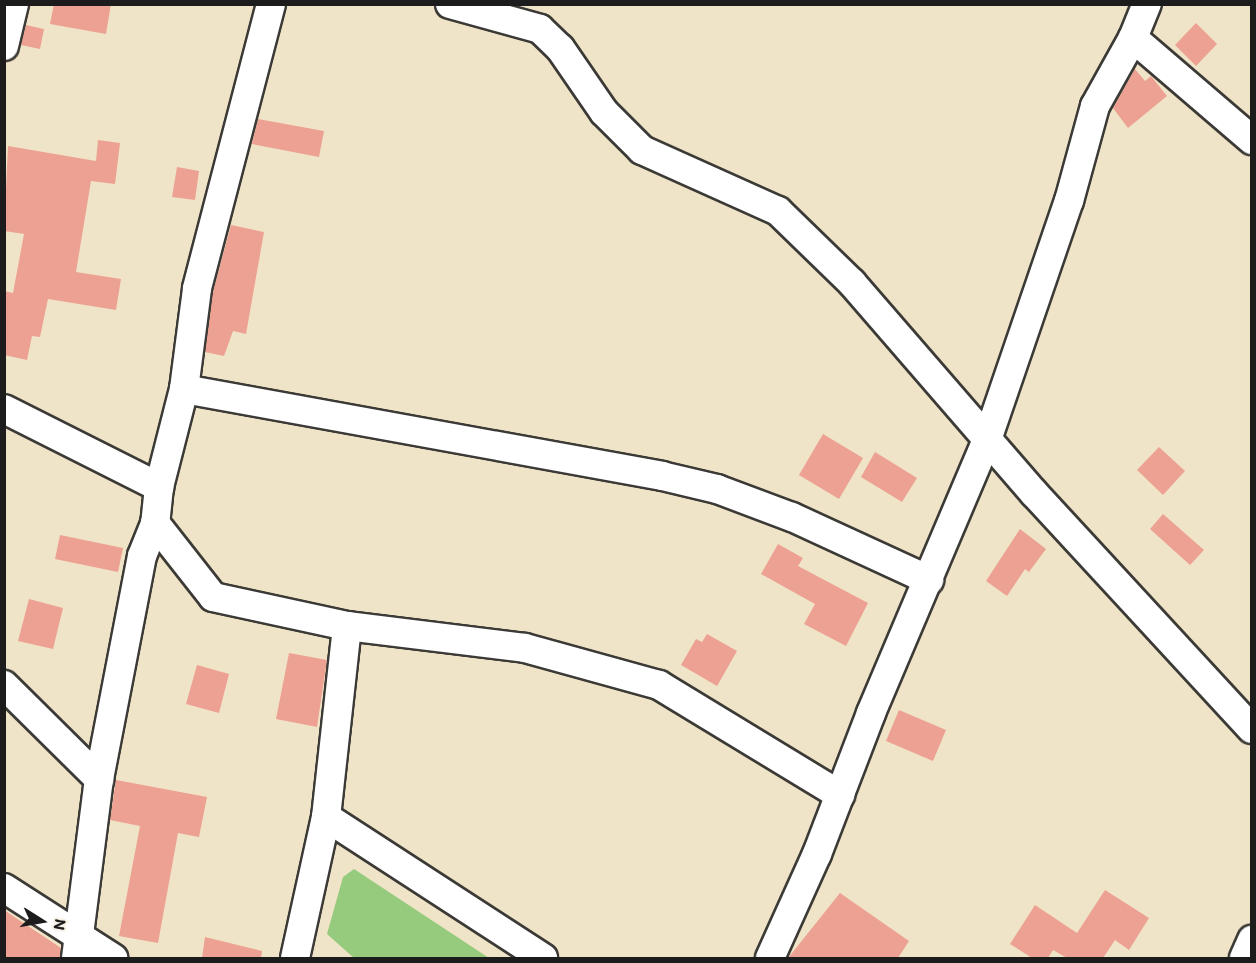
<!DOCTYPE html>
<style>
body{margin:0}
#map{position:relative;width:1256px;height:963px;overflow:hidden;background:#efe4c7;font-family:Itim,sans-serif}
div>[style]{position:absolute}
.green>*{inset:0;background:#96cb7d}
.building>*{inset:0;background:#eda193}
.roads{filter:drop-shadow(2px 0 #3c3a36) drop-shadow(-2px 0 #3c3a36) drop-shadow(0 2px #3c3a36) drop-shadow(0 -2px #3c3a36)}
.minor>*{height:28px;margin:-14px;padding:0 14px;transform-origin:14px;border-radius:14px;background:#fff}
span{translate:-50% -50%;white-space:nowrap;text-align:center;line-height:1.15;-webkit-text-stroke:5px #f7f3e8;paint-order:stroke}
.frame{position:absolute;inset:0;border:6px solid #1c1c1c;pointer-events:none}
.north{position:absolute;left:12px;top:891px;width:60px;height:60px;-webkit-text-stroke:4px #f7f3e8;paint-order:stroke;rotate:101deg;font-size:16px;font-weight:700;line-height:24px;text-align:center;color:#1c1c1c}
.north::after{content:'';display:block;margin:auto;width:21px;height:27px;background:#1c1c1c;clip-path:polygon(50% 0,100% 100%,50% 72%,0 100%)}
</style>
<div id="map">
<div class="green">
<div style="clip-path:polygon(354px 869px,489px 958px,354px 958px,327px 934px,343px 877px)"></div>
</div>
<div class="building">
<div style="clip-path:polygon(54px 4px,111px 4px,106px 34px,50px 24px)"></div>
<div style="clip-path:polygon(1196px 23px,1217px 44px,1196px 66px,1175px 45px)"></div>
<div style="clip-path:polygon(26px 25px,44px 29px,40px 49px,21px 45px)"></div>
<div style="clip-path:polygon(1135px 69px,1145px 81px,1151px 76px,1167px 96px,1128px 128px,1113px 108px)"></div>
<div style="clip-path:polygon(258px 119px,324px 131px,319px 157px,252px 144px)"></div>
<div style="clip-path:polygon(98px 140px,120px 143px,115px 184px,91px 181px,76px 272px,121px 279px,116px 310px,48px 299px,40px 337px,32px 336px,27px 360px,4px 355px,4px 291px,13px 293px,24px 234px,4px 231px,8px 146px,96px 161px)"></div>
<div style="clip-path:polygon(177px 167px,199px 171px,195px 200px,172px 197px)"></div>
<div style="clip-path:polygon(231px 225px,264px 232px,246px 334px,233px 331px,224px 356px,205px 352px,213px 292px)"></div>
<div style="clip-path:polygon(823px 434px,863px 458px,839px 499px,799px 475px)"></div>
<div style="clip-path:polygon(1159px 447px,1185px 471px,1163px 495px,1137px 470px)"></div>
<div style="clip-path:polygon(875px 452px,917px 478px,902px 502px,861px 477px)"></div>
<div style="clip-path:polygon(1163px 514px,1204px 550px,1190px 565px,1150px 529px)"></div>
<div style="clip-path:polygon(1020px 529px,1046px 549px,1029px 572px,1025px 569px,1007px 596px,986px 581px)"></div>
<div style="clip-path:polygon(60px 535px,123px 548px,118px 572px,55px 559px)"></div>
<div style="clip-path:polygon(778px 544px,803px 558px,798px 566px,868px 603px,846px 646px,804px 624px,815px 604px,761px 574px)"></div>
<div style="clip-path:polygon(29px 599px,63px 608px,53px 649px,18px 641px)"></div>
<div style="clip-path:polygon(707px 634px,737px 651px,717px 686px,681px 665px,696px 639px,702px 642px)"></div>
<div style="clip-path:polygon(289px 653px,327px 660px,317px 727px,276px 719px)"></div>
<div style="clip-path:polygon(197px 665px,229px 674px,219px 713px,186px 704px)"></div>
<div style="clip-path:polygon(899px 710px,946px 730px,933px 761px,886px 741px)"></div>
<div style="clip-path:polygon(116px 780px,207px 797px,199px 837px,178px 833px,158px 943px,119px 936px,140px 826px,110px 820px)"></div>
<div style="clip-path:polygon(1105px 890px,1149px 918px,1129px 950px,1115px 940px,1103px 958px,1067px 958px,1053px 950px,1048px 958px,1032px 958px,1010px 944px,1035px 905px,1077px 933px)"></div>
<div style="clip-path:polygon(840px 893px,909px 941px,898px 958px,788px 958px)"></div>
<div style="clip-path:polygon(4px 910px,61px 948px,60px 958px,4px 958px)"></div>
<div style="clip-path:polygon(205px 937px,262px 951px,261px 958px,202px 958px)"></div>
</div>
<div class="roads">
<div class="minor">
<div style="left:271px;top:4px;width:294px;rotate:104.6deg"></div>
<div style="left:197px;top:289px;width:101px;rotate:97.4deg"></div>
<div style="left:184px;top:389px;width:101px;rotate:104.3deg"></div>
<div style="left:159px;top:487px;width:36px;rotate:96deg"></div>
<div style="left:155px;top:523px;width:94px;rotate:51.9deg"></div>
<div style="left:213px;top:597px;width:137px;rotate:12.2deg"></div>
<div style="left:347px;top:626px;width:179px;rotate:7deg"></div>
<div style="left:525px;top:648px;width:139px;rotate:15.4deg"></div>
<div style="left:659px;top:685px;width:212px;rotate:31.3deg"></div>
<div style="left:450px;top:4px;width:93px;rotate:15.5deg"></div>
<div style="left:540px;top:29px;width:28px;rotate:44deg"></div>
<div style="left:560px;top:48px;width:78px;rotate:55.5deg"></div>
<div style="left:604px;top:112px;width:54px;rotate:45deg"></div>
<div style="left:642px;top:150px;width:149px;rotate:24.2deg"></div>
<div style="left:778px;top:211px;width:103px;rotate:44.2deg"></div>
<div style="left:852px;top:283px;width:278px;rotate:49.1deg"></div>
<div style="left:1034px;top:493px;width:321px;rotate:47.3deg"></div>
<div style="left:1133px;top:38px;width:157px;rotate:40.6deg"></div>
<div style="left:4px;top:46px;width:43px;rotate:-76.6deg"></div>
<div style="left:184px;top:389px;width:486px;rotate:10.3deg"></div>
<div style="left:662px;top:476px;width:57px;rotate:13.3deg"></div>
<div style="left:717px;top:489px;width:80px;rotate:20.5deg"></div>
<div style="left:792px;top:517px;width:151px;rotate:24.7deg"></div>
<div style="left:4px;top:409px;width:174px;rotate:26.7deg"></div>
<div style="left:4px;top:685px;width:134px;rotate:44.7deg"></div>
<div style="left:326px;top:817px;width:259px;rotate:33deg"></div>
<div style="left:4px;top:888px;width:130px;rotate:32.7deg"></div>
<div style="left:76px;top:958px;width:180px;rotate:-82.7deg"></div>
<div style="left:99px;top:779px;width:227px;rotate:-79.1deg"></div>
<div style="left:142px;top:556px;width:35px;rotate:-68deg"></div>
<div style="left:295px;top:958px;width:144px;rotate:-77.6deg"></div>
<div style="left:326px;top:817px;width:192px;rotate:-83.7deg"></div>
<div style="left:770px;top:958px;width:114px;rotate:-65.7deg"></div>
<div style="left:817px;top:854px;width:151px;rotate:-69deg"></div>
<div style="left:871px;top:713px;width:300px;rotate:-67deg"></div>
<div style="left:988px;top:437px;width:250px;rotate:-71.1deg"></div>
<div style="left:1069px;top:201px;width:98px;rotate:-74.7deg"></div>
<div style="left:1095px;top:106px;width:78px;rotate:-60.8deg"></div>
<div style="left:1133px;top:38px;width:37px;rotate:-68deg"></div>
<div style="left:1244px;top:958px;width:20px;rotate:-66deg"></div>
</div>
</div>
<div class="frame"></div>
<div class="north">N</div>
</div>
